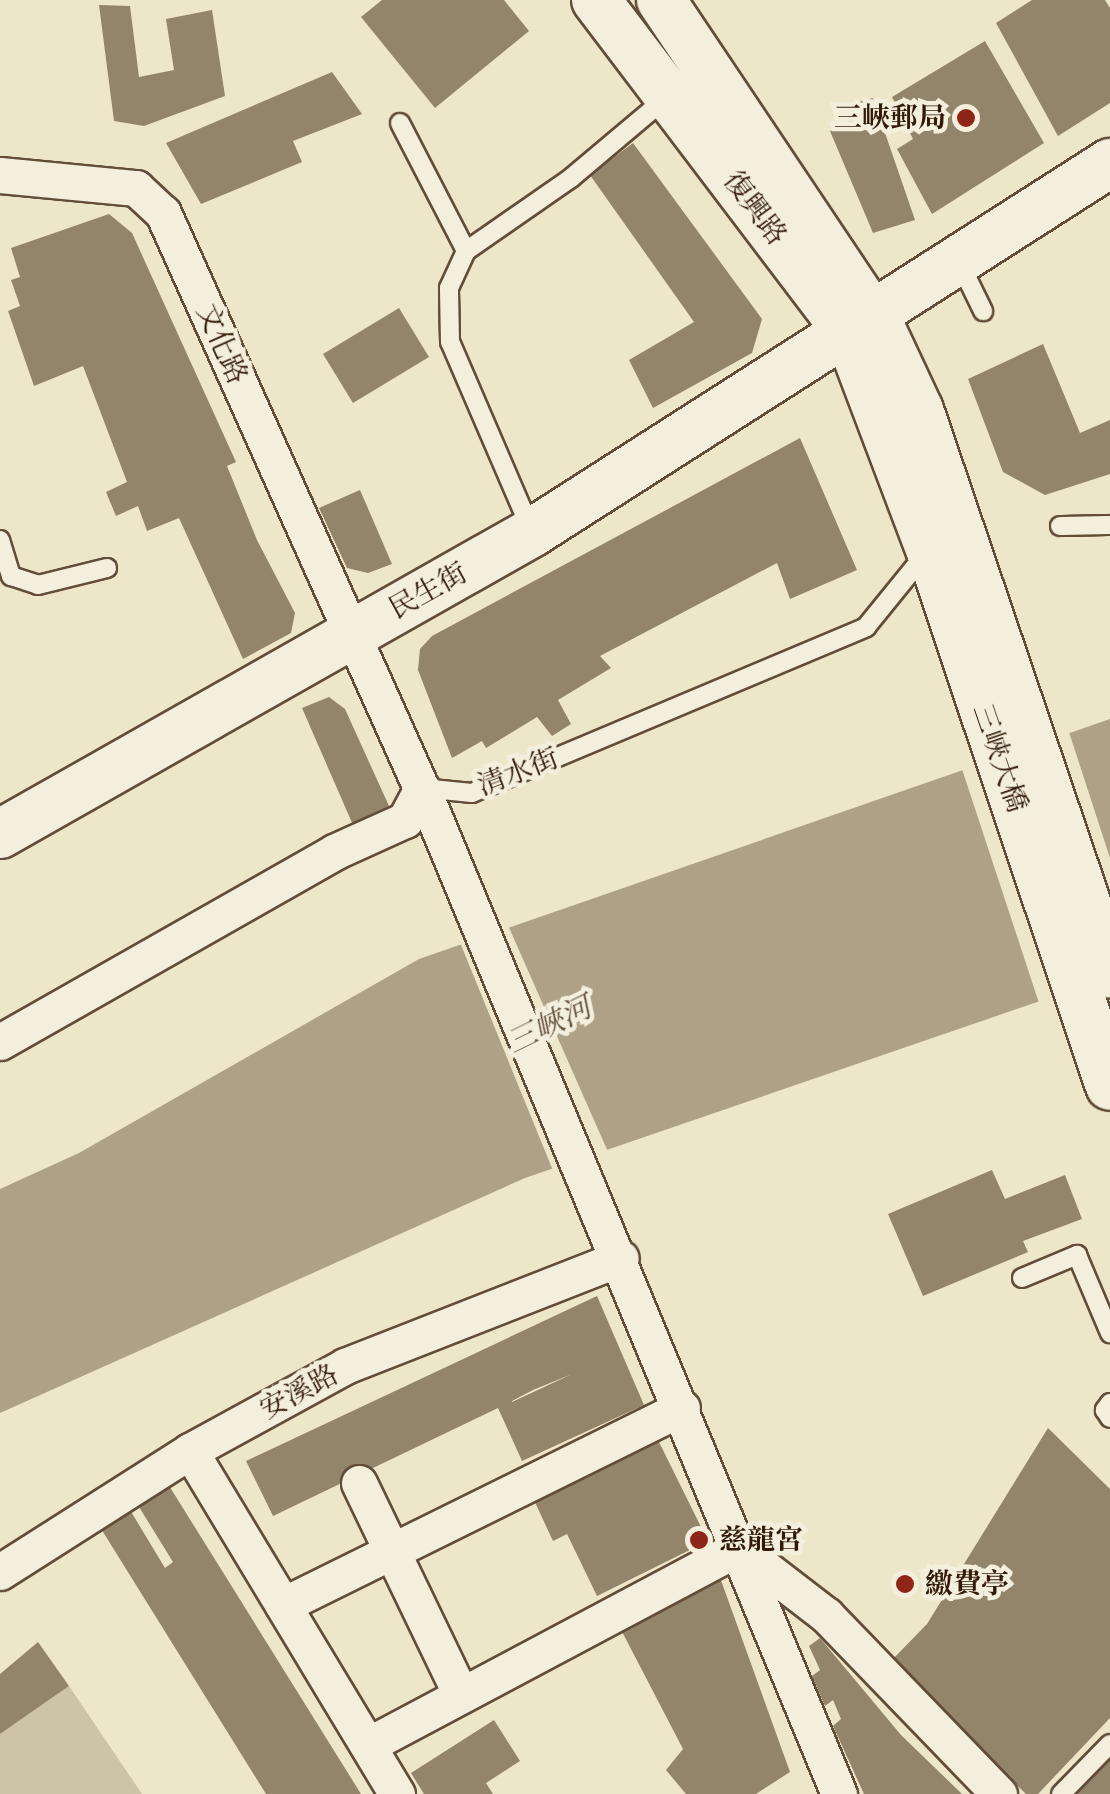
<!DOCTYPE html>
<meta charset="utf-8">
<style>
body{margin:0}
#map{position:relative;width:1110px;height:1794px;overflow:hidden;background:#ede6c9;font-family:"IM FELL Great Primer","Noto Serif TC",serif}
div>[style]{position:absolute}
.green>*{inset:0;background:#cdc3a8}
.water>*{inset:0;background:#ada187}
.pier>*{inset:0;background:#ede6c9}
.building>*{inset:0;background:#93846c}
.roads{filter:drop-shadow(2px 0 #614d38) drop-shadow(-2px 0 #614d38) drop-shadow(0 2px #614d38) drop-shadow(0 -2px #614d38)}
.lane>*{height:18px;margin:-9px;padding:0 9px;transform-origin:9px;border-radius:9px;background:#f3efdc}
.street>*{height:35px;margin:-17.5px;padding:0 17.5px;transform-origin:17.5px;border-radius:17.5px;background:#f3efdc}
.secondary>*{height:48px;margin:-24px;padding:0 24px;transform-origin:24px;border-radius:24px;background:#f3efdc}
.dots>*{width:28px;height:28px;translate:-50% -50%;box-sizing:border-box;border:5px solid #f3efdc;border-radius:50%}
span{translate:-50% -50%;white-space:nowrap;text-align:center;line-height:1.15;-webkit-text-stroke:9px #f3efdc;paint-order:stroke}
.poi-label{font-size:28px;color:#321a07;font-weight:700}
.right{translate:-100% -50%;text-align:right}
.left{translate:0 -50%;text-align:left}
.street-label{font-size:28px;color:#321a07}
.water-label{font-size:30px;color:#63503a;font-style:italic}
</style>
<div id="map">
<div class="green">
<div style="clip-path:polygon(69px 1686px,142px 1794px,0 1794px,0 1734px)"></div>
</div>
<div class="water">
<div style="clip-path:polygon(1110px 719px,1110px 977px,525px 1178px,0 1413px,0 1189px,79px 1153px,419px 959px)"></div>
</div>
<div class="pier">
<div style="clip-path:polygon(1068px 729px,1110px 858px,1110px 982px,1040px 1006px,961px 766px)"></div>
<div style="clip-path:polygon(507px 923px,609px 1154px,554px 1173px,459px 940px)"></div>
</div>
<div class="building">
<div style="clip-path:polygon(382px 0,504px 0,529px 31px,435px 108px,361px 17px)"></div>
<div style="clip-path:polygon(1032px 0,1105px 0,1110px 8px,1110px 103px,1058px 136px,996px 23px)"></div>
<div style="clip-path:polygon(99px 5px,130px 6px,139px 77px,174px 70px,166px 19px,212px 10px,225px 96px,144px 126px,114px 121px)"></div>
<div style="clip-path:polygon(985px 41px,1044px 143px,932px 214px,897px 149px,913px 139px,892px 97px)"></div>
<div style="clip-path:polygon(332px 72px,362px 114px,293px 141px,302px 162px,201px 204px,166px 143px)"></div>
<div style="clip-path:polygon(873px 98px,915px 220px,873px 233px,830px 131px,862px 114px,858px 102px)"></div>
<div style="clip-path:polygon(633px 143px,762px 319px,752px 353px,653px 408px,629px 360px,694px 322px,590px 175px)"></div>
<div style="clip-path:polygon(109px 214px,132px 233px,236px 462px,227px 466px,257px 540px,295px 613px,291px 633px,243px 659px,179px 518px,147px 531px,138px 506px,116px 516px,106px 492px,127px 482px,83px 366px,34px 386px,8px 311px,20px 306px,11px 280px,20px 277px,11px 248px)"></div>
<div style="clip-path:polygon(399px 308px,429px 357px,353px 403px,323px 354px)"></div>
<div style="clip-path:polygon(1043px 344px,1080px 433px,1110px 420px,1110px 474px,1045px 495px,1003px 472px,968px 379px)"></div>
<div style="clip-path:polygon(800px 438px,857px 570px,790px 599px,777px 563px,600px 656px,611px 668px,558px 700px,571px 724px,552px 736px,537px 717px,486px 748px,482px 741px,452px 758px,418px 670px,420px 649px,432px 636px)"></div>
<div style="clip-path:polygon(360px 490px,392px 564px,368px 573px,347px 568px,319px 508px)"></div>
<div style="clip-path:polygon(329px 697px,345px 709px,389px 806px,353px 825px,302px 708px)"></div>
<div style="clip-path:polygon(992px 1170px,1005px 1199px,1065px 1175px,1082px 1219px,1023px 1241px,1028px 1252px,923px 1296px,888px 1214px)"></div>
<div style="clip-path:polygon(evenodd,597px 1296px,644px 1405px,522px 1461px,498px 1408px,273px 1516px,246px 1461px,597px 1296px,572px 1374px,512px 1402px,512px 1401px,533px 1390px,572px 1374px)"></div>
<div style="clip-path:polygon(1048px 1428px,1110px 1489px,1110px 1718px,1038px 1794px,1026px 1794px,891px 1661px,927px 1624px)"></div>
<div style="clip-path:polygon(657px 1438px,708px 1541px,597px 1596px,567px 1534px,553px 1541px,533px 1498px)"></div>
<div style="clip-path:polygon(163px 1476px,361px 1794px,266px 1794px,95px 1519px,124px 1500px,165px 1568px,173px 1562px,131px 1494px)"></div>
<div style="clip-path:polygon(718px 1572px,790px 1772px,756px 1794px,686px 1794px,666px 1770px,683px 1749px,618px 1624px)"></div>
<div style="clip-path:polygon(905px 1576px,912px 1583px,904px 1592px,897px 1584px)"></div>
<div style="clip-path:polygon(820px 1638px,901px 1735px,962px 1794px,864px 1794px,833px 1726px,841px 1719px,833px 1700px,825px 1706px,812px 1676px,820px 1670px,809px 1646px)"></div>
<div style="clip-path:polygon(38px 1642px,69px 1686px,0 1734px,0 1674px)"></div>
<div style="clip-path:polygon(494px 1720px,520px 1761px,486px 1783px,493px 1794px,424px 1794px,411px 1773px)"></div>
<div style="clip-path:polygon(1110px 1756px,1110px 1794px,1074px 1794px)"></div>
</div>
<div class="roads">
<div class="lane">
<div style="left:400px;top:123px;width:144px;rotate:62.7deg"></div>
<div style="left:967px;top:278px;width:37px;rotate:64deg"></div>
<div style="left:1060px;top:526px;width:50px;rotate:-1.1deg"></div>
<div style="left:532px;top:532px;width:207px;rotate:-113.3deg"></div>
<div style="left:450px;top:342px;width:54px;rotate:-91.1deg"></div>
<div style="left:449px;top:288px;width:41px;rotate:-65.3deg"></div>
<div style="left:466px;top:251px;width:128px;rotate:-34.8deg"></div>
<div style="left:571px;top:178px;width:124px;rotate:-40.1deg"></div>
<div style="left:0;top:540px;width:38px;rotate:73deg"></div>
<div style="left:11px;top:576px;width:28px;rotate:18deg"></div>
<div style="left:38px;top:585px;width:71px;rotate:-13.8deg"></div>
<div style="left:422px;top:788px;width:50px;rotate:5.7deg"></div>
<div style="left:472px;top:793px;width:428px;rotate:-22.8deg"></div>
<div style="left:866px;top:627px;width:97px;rotate:-50.9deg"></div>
<div style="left:1022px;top:1278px;width:60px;rotate:-22.7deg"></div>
<div style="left:1077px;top:1255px;width:85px;rotate:67.1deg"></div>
<div style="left:1110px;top:1403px;width:9px;rotate:126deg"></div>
<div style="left:1105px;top:1410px;width:9px;rotate:58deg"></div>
<div style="left:1061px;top:1794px;width:70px;rotate:-45.6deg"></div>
</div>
<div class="street">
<div style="left:0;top:175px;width:137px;rotate:5.5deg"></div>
<div style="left:136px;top:188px;width:37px;rotate:43deg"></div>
<div style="left:163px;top:213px;width:657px;rotate:65.82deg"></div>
<div style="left:432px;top:812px;width:1063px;rotate:67.49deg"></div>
<div style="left:0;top:1042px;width:384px;rotate:-29.6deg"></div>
<div style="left:334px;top:852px;width:78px;rotate:-24.3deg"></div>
<div style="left:405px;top:820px;width:36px;rotate:-62deg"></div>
<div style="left:190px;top:1451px;width:401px;rotate:58.9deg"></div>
<div style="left:359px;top:1483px;width:235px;rotate:64.3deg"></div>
<div style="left:0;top:1572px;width:225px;rotate:-32.5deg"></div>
<div style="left:190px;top:1451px;width:177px;rotate:-28.7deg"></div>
<div style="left:345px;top:1366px;width:296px;rotate:-21.4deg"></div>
<div style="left:283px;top:1605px;width:445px;rotate:-26.3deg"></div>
<div style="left:368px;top:1745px;width:420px;rotate:-28deg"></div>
<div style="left:739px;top:1548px;width:110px;rotate:37.6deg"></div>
<div style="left:826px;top:1615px;width:249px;rotate:46deg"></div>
</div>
<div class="secondary">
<div style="left:596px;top:0;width:417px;rotate:52.8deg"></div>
<div style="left:848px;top:332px;width:232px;rotate:69.3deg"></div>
<div style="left:930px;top:549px;width:566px;rotate:71.47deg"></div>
<div style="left:661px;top:0;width:396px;rotate:56.2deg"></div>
<div style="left:881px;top:329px;width:89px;rotate:64.9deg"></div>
<div style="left:919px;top:410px;width:595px;rotate:71.26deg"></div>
<div style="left:0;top:834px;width:613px;rotate:-29.54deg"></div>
<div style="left:533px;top:532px;width:685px;rotate:-32.6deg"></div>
</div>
</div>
<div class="dots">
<div style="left:966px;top:118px;background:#8f2418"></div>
<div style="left:699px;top:1540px;background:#8f2418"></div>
<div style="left:905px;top:1584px;background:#8f2418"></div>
</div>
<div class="poi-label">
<span class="right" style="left:946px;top:118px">三峽郵局</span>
<span class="left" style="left:719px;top:1540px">慈龍宮</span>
<span class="left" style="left:925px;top:1584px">繳費亭</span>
</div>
<div class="street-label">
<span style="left:755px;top:208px;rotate:53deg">復興路</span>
<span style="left:222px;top:344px;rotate:66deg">文化路</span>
<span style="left:428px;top:591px;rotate:-29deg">民生街</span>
<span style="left:1000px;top:758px;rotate:71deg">三峽大橋</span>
<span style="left:518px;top:772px;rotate:-21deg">清水街</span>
<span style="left:299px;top:1392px;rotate:-28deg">安溪路</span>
</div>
<div class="water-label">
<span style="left:549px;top:1025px;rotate:-26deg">三峽河</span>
</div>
</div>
